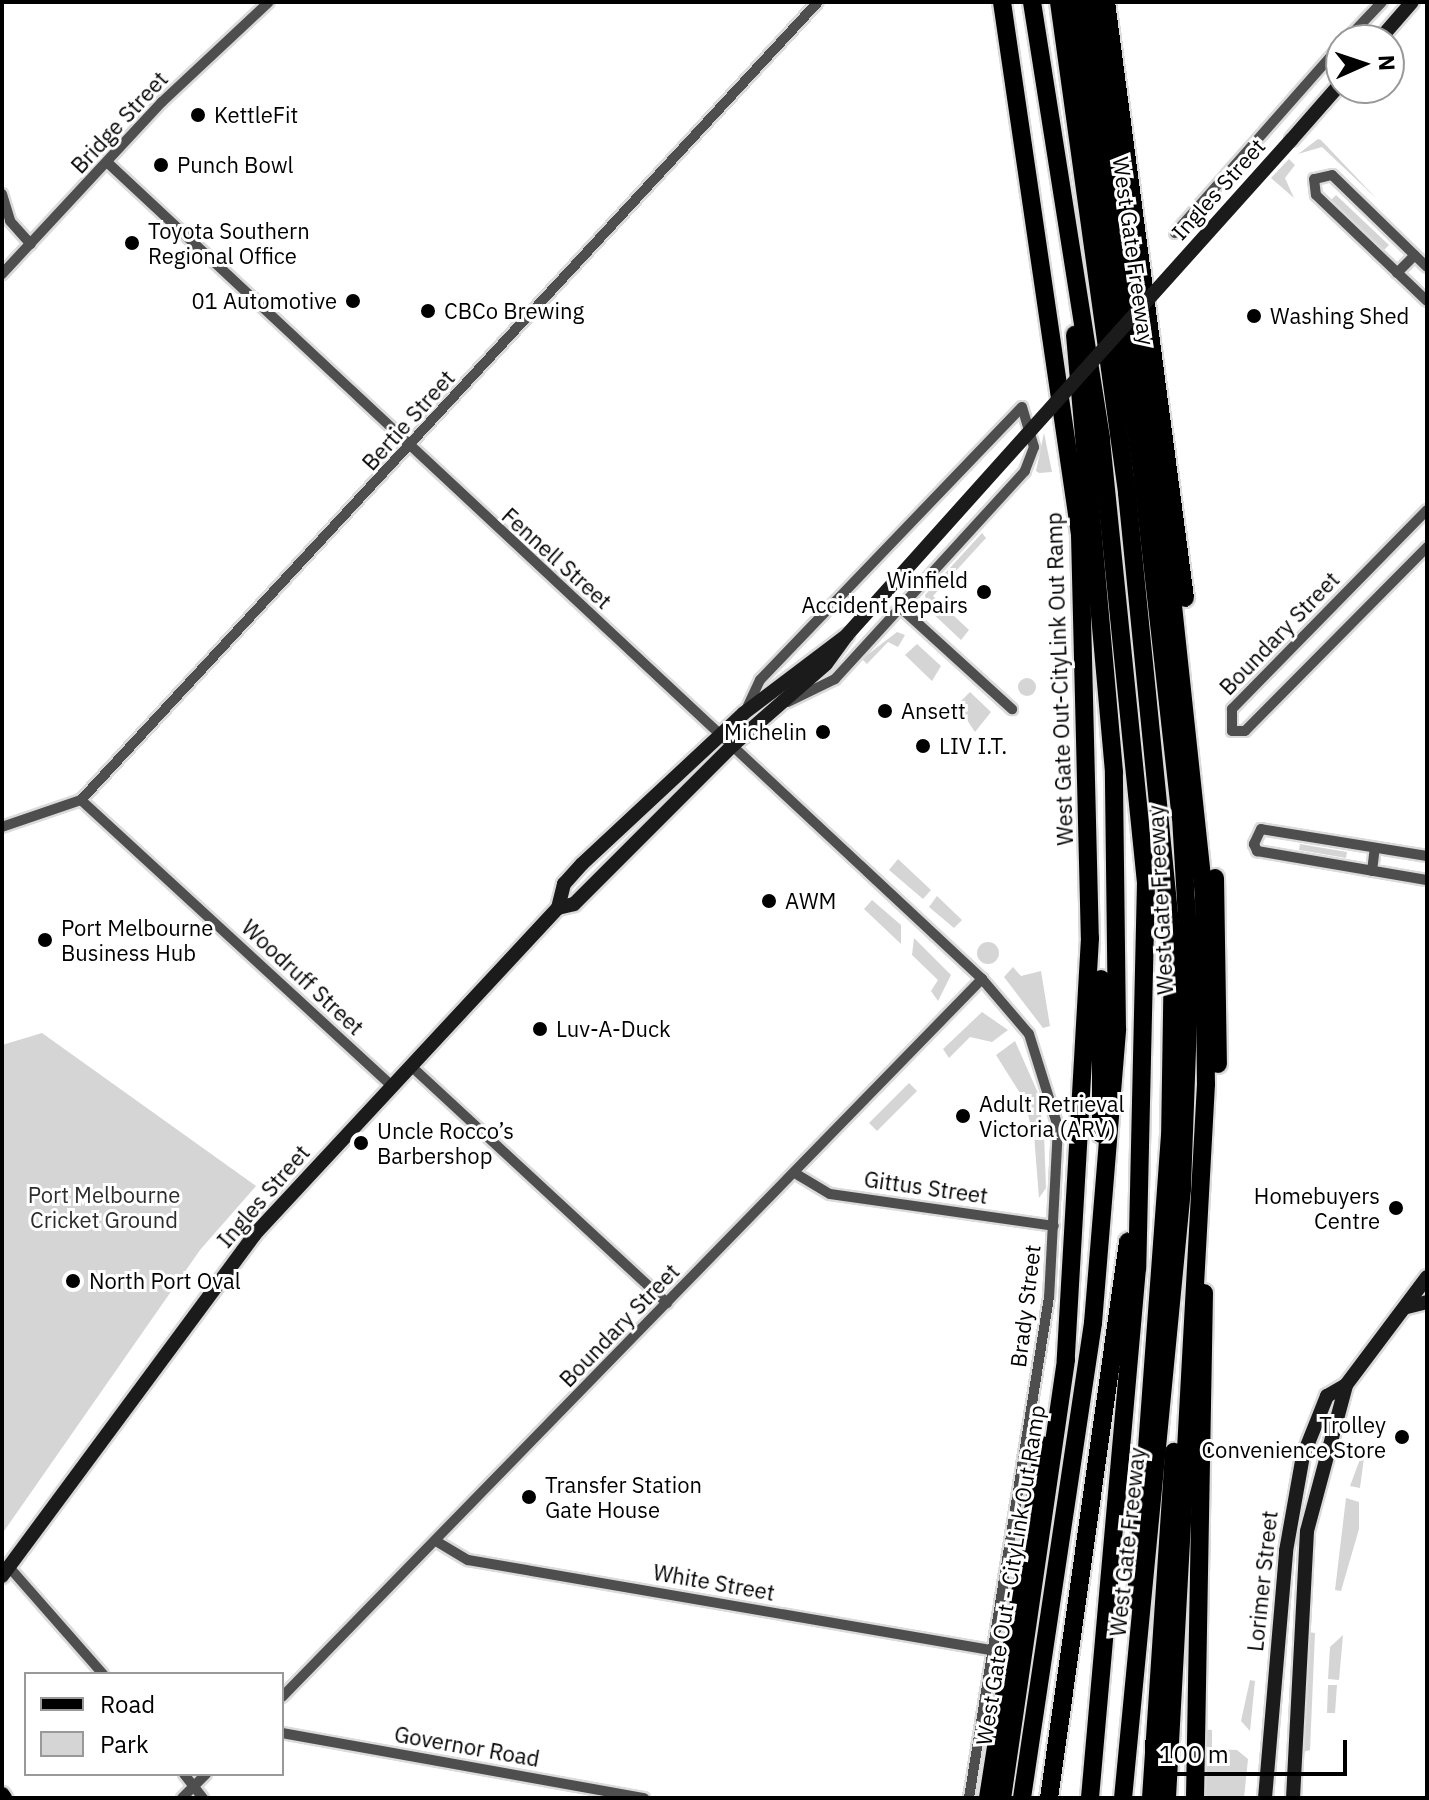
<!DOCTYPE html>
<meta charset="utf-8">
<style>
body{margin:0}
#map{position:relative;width:1429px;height:1800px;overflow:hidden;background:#fff;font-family:"IBM Plex Sans",sans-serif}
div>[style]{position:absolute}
.green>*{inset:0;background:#d5d5d5}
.round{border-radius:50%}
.roads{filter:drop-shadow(2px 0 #dbdbdb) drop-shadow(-2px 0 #dbdbdb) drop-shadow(0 2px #dbdbdb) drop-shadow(0 -2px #dbdbdb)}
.street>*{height:10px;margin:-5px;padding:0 5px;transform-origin:5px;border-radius:5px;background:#4e4e4e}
.secondary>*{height:14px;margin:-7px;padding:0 7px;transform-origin:7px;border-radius:7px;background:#1b1b1b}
.primary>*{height:16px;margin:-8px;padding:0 8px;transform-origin:8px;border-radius:8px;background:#000}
.highway>*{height:18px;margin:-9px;padding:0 9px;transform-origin:9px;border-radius:9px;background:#000}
.secondary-bridge>*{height:14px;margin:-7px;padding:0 7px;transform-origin:7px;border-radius:7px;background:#1b1b1b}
.dots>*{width:22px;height:22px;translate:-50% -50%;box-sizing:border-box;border:4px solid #fff;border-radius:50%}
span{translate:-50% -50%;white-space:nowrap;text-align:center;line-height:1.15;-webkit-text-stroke:6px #fff;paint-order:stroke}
.poi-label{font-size:22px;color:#000}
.left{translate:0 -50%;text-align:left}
.right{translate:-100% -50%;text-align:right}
.street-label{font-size:22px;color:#000}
.park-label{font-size:22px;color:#2c2c2c}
.frame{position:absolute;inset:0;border:4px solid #000;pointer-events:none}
.legend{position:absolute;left:24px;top:1672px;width:260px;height:104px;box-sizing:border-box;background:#fff;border:2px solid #999;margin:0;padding:10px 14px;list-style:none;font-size:24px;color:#000}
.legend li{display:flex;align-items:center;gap:16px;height:40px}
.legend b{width:40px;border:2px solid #999}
.north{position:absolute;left:1325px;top:24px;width:80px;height:80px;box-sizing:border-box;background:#fff;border:2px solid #999;border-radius:50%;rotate:87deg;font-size:22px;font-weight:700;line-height:32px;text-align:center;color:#000}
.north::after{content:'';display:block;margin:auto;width:28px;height:36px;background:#000;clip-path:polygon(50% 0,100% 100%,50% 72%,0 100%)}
.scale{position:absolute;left:1145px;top:1740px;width:202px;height:36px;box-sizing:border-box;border:4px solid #000;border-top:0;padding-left:10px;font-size:24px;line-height:28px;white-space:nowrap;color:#000;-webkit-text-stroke:6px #fff;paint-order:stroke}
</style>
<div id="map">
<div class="green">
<div style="clip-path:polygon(1318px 139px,1321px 140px,1377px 199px,1322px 147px,1298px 154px)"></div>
<div style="clip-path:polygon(1289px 159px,1295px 165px,1285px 178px,1294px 198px,1271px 178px)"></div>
<div style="clip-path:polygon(1336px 195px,1389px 245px,1384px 250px,1331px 200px)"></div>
<div style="clip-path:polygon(1044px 433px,1052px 472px,1039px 473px,1036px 471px)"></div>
<div style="clip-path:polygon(982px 533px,986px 538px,933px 596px,969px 630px,961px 640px,928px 609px,925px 595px)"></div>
<div style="clip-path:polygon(897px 632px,905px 635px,898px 647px,888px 642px,867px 664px,862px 659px)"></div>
<div style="clip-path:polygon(917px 644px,941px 666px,932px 681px,905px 655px)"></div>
<div class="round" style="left:1018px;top:678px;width:18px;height:18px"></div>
<div style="clip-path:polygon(970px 692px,991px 712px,975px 732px,957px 705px)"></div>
<div style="clip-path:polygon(1300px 844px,1347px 852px,1346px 858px,1299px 850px)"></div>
<div style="clip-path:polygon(898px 859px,931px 890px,923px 899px,889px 870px)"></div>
<div style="clip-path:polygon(937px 896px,962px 920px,954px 928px,929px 907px)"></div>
<div style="clip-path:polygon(872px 900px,901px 925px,901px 944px,864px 909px)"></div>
<div style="clip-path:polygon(914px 938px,951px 975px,938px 1001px,931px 991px,938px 980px,912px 955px)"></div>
<div class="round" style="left:977px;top:942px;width:22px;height:22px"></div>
<div style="clip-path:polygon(1013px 967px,1021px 976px,1041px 971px,1050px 1026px,1043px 1028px,1004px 977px)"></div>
<div style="clip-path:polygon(982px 1012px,1008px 1030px,992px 1042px,970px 1037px,949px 1058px,943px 1049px)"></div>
<div style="clip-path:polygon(42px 1033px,256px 1186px,200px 1250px,2px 1534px,2px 1045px)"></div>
<div style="clip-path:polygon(1015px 1041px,1038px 1093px,1042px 1122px,1030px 1123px,1025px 1101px,996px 1055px)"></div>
<div style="clip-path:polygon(909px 1083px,917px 1091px,877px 1131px,869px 1123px)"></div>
<div style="clip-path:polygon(1044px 1134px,1046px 1188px,1039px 1198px,1034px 1135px)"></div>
<div style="clip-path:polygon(1366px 1443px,1360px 1488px,1350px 1486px)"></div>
<div style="clip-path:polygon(1346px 1498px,1359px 1502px,1359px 1529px,1341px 1591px,1335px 1590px)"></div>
<div style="clip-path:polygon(1308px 1632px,1315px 1633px,1310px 1750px,1303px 1752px)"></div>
<div style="clip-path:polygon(1343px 1635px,1339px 1680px,1328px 1679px,1330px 1647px)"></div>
<div style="clip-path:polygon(1250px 1680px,1255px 1681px,1250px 1731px,1241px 1721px)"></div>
<div style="clip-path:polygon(1328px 1685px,1337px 1685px,1335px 1713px,1327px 1713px)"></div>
<div style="clip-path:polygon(1199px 1729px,1212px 1730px,1212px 1749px,1237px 1750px,1248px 1759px,1244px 1798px,1202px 1798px)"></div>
</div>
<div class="roads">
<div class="street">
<div style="left:1346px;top:40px;width:52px;rotate:-46.5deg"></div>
<div style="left:108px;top:163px;width:1196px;rotate:43.03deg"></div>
<div style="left:982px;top:979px;width:72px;rotate:49.5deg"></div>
<div style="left:1029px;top:1034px;width:97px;rotate:72.7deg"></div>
<div style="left:1058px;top:1127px;width:170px;rotate:93deg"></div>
<div style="left:1049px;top:1297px;width:507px;rotate:99.07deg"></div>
<div style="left:2px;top:194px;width:28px;rotate:73deg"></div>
<div style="left:10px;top:221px;width:31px;rotate:48deg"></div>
<div style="left:1175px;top:233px;width:251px;rotate:-48.6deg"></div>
<div style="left:1427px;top:267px;width:132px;rotate:-135.9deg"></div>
<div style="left:1332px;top:175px;width:18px;rotate:167deg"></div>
<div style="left:1314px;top:179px;width:16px;rotate:83deg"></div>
<div style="left:1316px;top:195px;width:153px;rotate:43.7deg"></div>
<div style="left:1397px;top:273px;width:25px;rotate:-45deg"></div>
<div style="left:2px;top:274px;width:235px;rotate:-47.1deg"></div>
<div style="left:162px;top:102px;width:146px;rotate:-43.1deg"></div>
<div style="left:1427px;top:510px;width:279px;rotate:134.4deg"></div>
<div style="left:1232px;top:709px;width:22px;rotate:90deg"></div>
<div style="left:1232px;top:731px;width:13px"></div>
<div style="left:1245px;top:731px;width:259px;rotate:-45.3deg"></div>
<div style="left:902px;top:609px;width:149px;rotate:42.3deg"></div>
<div style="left:745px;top:712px;width:35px;rotate:-65deg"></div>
<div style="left:760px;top:680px;width:378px;rotate:-46.2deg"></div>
<div style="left:1022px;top:407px;width:42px;rotate:73.3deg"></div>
<div style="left:1034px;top:447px;width:26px;rotate:111deg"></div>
<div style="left:1025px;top:471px;width:282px;rotate:132.4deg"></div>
<div style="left:835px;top:679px;width:52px;rotate:153.9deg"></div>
<div style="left:81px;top:800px;width:423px;rotate:42.6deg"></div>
<div style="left:2px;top:827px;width:83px;rotate:-18.9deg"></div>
<div style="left:81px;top:800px;width:1086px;rotate:-47.28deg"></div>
<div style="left:1427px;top:856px;width:168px;rotate:-170.8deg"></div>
<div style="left:1261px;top:829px;width:17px;rotate:115deg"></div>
<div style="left:1254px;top:844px;width:8px;rotate:67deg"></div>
<div style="left:1257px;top:851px;width:172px;rotate:9.7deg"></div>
<div style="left:1372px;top:871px;width:23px;rotate:-83deg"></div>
<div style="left:411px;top:1066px;width:349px;rotate:42.8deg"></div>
<div style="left:798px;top:1175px;width:37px;rotate:31deg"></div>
<div style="left:830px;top:1194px;width:226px;rotate:8.1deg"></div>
<div style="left:436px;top:1541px;width:37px;rotate:31deg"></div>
<div style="left:468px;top:1560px;width:530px;rotate:9.78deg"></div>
<div style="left:9px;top:1567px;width:142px;rotate:48.7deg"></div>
<div style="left:282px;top:1697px;width:1003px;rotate:-45.73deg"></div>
<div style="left:282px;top:1733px;width:368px;rotate:10.2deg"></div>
<div style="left:184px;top:1774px;width:31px;rotate:52deg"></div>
<div style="left:182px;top:1798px;width:34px;rotate:-45deg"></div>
</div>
<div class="secondary">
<div style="left:1379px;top:40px;width:50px;rotate:-49deg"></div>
<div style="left:1292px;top:139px;width:74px;rotate:-48.8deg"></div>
<div style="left:558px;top:908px;width:16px;rotate:-14deg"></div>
<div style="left:574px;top:904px;width:225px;rotate:-45deg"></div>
<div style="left:733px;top:745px;width:123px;rotate:-41.1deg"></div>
<div style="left:826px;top:664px;width:34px;rotate:-54deg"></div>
<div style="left:1407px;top:1307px;width:21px;rotate:-14deg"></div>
<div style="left:2px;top:1576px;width:424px;rotate:-53.5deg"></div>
<div style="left:254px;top:1235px;width:446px;rotate:-47.1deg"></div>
<div style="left:558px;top:908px;width:25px;rotate:-76deg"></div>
<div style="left:564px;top:884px;width:27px;rotate:-48deg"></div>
<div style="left:582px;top:864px;width:221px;rotate:-43deg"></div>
<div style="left:744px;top:713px;width:129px;rotate:-37.1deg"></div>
<div style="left:1265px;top:1798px;width:248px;rotate:-85.1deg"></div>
<div style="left:1286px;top:1551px;width:97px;rotate:-79.9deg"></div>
<div style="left:1303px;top:1456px;width:65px;rotate:-68.2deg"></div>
<div style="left:1327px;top:1396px;width:22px;rotate:-30deg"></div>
<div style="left:1346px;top:1385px;width:135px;rotate:-53.1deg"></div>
<div style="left:1293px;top:1798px;width:267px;rotate:-87deg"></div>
<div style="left:1307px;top:1531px;width:151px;rotate:-75deg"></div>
</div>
<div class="primary">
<div style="left:2px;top:1795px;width:4px;rotate:56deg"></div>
</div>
<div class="highway">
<div style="left:1002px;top:2px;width:539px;rotate:81.67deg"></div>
<div style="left:1080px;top:535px;width:403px;rotate:88.6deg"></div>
<div style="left:1090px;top:938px;width:423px;rotate:93.3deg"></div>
<div style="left:1066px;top:1360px;width:443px;rotate:98.3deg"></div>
<div style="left:1032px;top:2px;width:443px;rotate:81deg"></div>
<div style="left:1101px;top:440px;width:444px;rotate:84.2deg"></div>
<div style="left:1146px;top:882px;width:386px;rotate:91.3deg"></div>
<div style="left:1137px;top:1268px;width:532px;rotate:95.07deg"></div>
<div style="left:1059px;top:2px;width:496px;rotate:82.1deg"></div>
<div style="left:1127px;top:493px;width:460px;rotate:84.3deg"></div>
<div style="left:1173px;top:951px;width:184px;rotate:90.9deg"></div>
<div style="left:1170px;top:1135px;width:467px;rotate:94.2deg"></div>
<div style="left:1075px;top:2px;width:466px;rotate:81.9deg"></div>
<div style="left:1141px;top:463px;width:356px;rotate:83.6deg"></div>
<div style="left:1181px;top:817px;width:151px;rotate:86.6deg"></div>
<div style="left:1190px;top:968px;width:221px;rotate:92.1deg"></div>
<div style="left:1182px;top:1189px;width:612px;rotate:95.53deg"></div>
<div style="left:1092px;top:2px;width:487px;rotate:82deg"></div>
<div style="left:1160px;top:484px;width:416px;rotate:83.9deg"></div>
<div style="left:1204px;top:898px;width:186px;rotate:89.4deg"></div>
<div style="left:1206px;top:1084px;width:715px;rotate:93.13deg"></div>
<div style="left:1106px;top:2px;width:601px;rotate:82.45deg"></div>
<div style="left:1215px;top:878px;width:186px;rotate:89.1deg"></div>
<div style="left:1101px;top:1134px;width:155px;rotate:-90deg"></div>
<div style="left:988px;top:1798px;width:357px;rotate:-81.1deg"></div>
<div style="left:1022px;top:1798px;width:480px;rotate:-81.5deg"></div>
<div style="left:1093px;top:1323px;width:295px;rotate:-85.3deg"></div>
<div style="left:1117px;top:1029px;width:257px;rotate:-90.7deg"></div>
<div style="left:1114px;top:772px;width:439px;rotate:-95.1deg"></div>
<div style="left:1049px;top:1798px;width:562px;rotate:-81.91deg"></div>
<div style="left:1151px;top:1798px;width:347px;rotate:-86.2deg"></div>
<div style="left:1195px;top:1798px;width:505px;rotate:-88.98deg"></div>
</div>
</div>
<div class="secondary-bridge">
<div style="left:847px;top:635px;width:666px;rotate:-48.1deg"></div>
</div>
<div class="dots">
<div style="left:198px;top:115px;background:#000"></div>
<div style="left:161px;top:165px;background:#000"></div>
<div style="left:132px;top:243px;background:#000"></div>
<div style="left:353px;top:301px;background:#000"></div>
<div style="left:428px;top:311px;background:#000"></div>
<div style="left:1254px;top:316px;background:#000"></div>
<div style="left:984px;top:592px;background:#000"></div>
<div style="left:885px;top:711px;background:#000"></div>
<div style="left:823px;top:732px;background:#000"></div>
<div style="left:923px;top:746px;background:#000"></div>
<div style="left:769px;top:901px;background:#000"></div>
<div style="left:45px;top:940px;background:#000"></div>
<div style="left:540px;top:1029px;background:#000"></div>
<div style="left:963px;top:1116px;background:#000"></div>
<div style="left:361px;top:1143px;background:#000"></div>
<div style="left:1396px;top:1208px;background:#000"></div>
<div style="left:73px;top:1281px;background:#000"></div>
<div style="left:1402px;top:1437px;background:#000"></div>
<div style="left:529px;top:1497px;background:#000"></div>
</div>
<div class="poi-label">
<span class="left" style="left:214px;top:115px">KettleFit</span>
<span class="left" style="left:177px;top:165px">Punch Bowl</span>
<span class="left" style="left:148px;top:243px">Toyota Southern<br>Regional Office</span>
<span class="right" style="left:337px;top:301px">01 Automotive</span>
<span class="left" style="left:444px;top:311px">CBCo Brewing</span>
<span class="left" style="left:1270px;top:316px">Washing Shed</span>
<span class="right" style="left:968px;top:592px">Winfield<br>Accident Repairs</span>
<span class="left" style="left:901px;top:711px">Ansett</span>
<span class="right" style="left:807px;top:732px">Michelin</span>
<span class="left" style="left:939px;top:746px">LIV I.T.</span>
<span class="left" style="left:785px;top:901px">AWM</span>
<span class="left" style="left:61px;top:940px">Port Melbourne<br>Business Hub</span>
<span class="left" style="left:556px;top:1029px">Luv-A-Duck</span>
<span class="left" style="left:979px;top:1116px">Adult Retrieval<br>Victoria (ARV)</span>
<span class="left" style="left:377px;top:1143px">Uncle Rocco’s<br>Barbershop</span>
<span class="right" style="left:1380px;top:1208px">Homebuyers<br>Centre</span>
<span class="left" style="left:89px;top:1281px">North Port Oval</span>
<span class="right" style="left:1386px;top:1437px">Trolley<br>Convenience Store</span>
<span class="left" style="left:545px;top:1497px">Transfer Station<br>Gate House</span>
</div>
<div class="street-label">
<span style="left:119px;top:122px;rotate:-47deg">Bridge Street</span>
<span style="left:1218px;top:189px;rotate:-48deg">Ingles Street</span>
<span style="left:1134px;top:251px;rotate:82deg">West Gate Freeway</span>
<span style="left:408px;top:420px;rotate:-48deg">Bertie Street</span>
<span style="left:557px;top:558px;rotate:42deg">Fennell Street</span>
<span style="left:1279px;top:633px;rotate:-46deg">Boundary Street</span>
<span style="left:1059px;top:679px;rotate:-92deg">West Gate Out-CityLink Out Ramp</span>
<span style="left:1160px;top:900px;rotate:-93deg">West Gate Freeway</span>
<span style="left:303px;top:977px;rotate:43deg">Woodruff Street</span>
<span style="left:926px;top:1187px;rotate:8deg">Gittus Street</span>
<span style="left:263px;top:1196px;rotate:-49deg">Ingles Street</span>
<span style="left:1025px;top:1306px;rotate:-83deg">Brady Street</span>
<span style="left:619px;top:1325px;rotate:-46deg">Boundary Street</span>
<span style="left:1127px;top:1542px;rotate:-84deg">West Gate Freeway</span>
<span style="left:1010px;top:1575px;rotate:-81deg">West Gate Out - CityLink Out Ramp</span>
<span style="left:1262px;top:1581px;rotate:-84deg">Lorimer Street</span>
<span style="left:714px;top:1582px;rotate:10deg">White Street</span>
<span style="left:467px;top:1746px;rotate:10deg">Governor Road</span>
</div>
<div class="park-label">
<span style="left:104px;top:1207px">Port Melbourne<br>Cricket Ground</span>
</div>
<div class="frame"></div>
<ul class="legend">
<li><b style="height:10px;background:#000"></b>Road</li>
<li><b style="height:22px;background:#d5d5d5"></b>Park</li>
</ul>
<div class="north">N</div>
<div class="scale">100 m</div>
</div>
